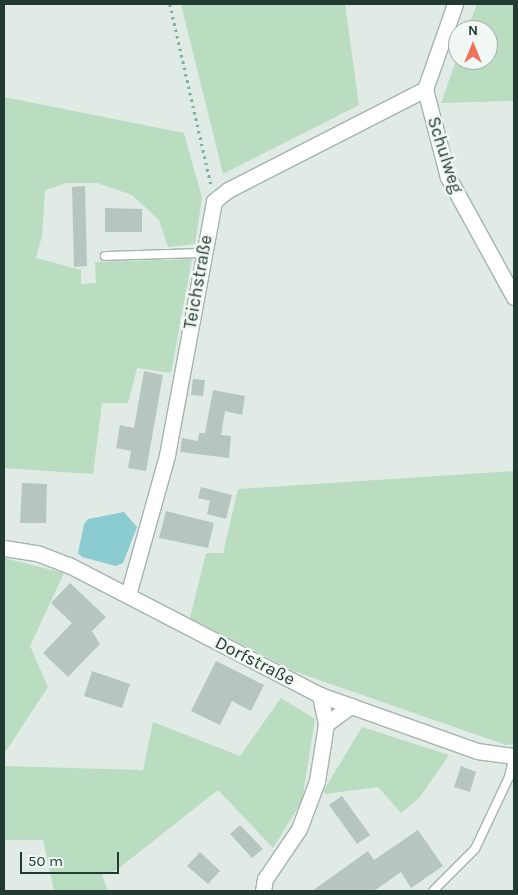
<!DOCTYPE html>
<meta charset="utf-8">
<style>
body{margin:0}
#map{position:relative;width:518px;height:895px;overflow:hidden;background:#e1ebe6;font-family:Karla,sans-serif}
div>[style]{position:absolute}
.green>*{inset:0;background:#badcc0}
.water>*{inset:0;background:#8acccf}
.building>*{inset:0;background:#b6c6be}
.path>*{height:2.5px;margin-top:-1.25px;transform-origin:0;background:repeating-linear-gradient(90deg,#82ae9c 0 2.5px,transparent 0 6.5px)}
.roads{filter:drop-shadow(1px 0 #a4b3ac) drop-shadow(-1px 0 #a4b3ac) drop-shadow(0 1px #a4b3ac) drop-shadow(0 -1px #a4b3ac)}
.lane>*{height:8px;margin:-4px;padding:0 4px;transform-origin:4px;border-radius:4px;background:#fff}
.street>*{height:15px;margin:-7.5px;padding:0 7.5px;transform-origin:7.5px;border-radius:7.5px;background:#fff}
span{translate:-50% -50%;white-space:nowrap;text-align:center;line-height:1.15;-webkit-text-stroke:5px #f1f8f4;paint-order:stroke}
.street-label{font-size:18px;color:#223b32}
.frame{position:absolute;inset:0;border:5px solid #223b32;pointer-events:none}
.north{position:absolute;left:448px;top:20px;width:50px;height:50px;box-sizing:border-box;background:#f1f8f4;border:1px solid #9eaca6;border-radius:50%;rotate:0deg;font-size:14px;font-weight:700;line-height:20px;text-align:center;color:#223b32}
.north::after{content:'';display:block;margin:auto;width:18px;height:22px;background:#ee715c;clip-path:polygon(50% 0,100% 100%,50% 72%,0 100%)}
.scale{position:absolute;left:20px;top:852px;width:99px;height:22px;box-sizing:border-box;border:2px solid #223b32;border-top:0;padding-left:6px;font-size:15px;line-height:18px;white-space:nowrap;color:#223b32;-webkit-text-stroke:4px #f1f8f4;paint-order:stroke}
</style>
<div id="map">
<div class="green">
<div style="clip-path:polygon(181px 4px,345px 4px,359px 105px,223px 174px)"></div>
<div style="clip-path:polygon(477px 4px,514px 4px,514px 101px,441px 103px,458px 55px,458px 60px,488px 60px,488px 30px,467px 30px)"></div>
<div style="clip-path:polygon(4px 97px,184px 133px,202px 198px,195px 244px,168px 247px,159px 220px,132px 195px,97px 183px,67px 183px,45px 190px,42px 236px,36px 258px,81px 270px,81px 284px,96px 283px,95px 262px,192px 259px,171px 373px,137px 368px,128px 403px,102px 403px,93px 474px,4px 468px)"></div>
<div style="clip-path:polygon(514px 471px,514px 744px,506px 745px,296px 672px,190px 618px,206px 553px,223px 553px,238px 489px)"></div>
<div style="clip-path:polygon(4px 558px,64px 573px,30px 646px,48px 687px,4px 754px)"></div>
<div style="clip-path:polygon(281px 698px,315px 719px,302px 801px,273px 848px,218px 790px,115px 871px,102px 875px,108px 891px,54px 891px,43px 840px,4px 840px,4px 766px,143px 770px,153px 722px,240px 756px)"></div>
<div style="clip-path:polygon(362px 727px,449px 755px,420px 797px,401px 813px,378px 787px,325px 794px,324px 790px)"></div>
</div>
<div class="water">
<div style="clip-path:polygon(124px 512px,137px 527px,123px 563px,116px 566px,82px 557px,78px 553px,84px 524px,88px 519px)"></div>
</div>
<div class="building">
<div style="clip-path:polygon(85px 186px,87px 266px,74px 267px,72px 187px)"></div>
<div style="clip-path:polygon(105px 208px,142px 209px,142px 232px,105px 232px)"></div>
<div style="clip-path:polygon(144px 371px,163px 375px,146px 471px,128px 468px,131px 451px,116px 448px,120px 425px,134px 428px)"></div>
<div style="clip-path:polygon(193px 379px,205px 380px,203px 396px,191px 395px)"></div>
<div style="clip-path:polygon(213px 390px,245px 396px,242px 415px,225px 411px,221px 435px,231px 436px,229px 458px,180px 452px,182px 438px,198px 441px,199px 433px,205px 433px)"></div>
<div style="clip-path:polygon(22px 483px,47px 484px,46px 523px,20px 523px)"></div>
<div style="clip-path:polygon(201px 487px,232px 495px,226px 519px,207px 514px,210px 501px,198px 498px)"></div>
<div style="clip-path:polygon(166px 511px,214px 523px,208px 548px,159px 538px)"></div>
<div style="clip-path:polygon(70px 583px,106px 617px,92px 631px,100px 644px,68px 677px,43px 653px,72px 623px,51px 603px)"></div>
<div style="clip-path:polygon(216px 661px,264px 685px,251px 711px,232px 701px,220px 725px,191px 711px)"></div>
<div style="clip-path:polygon(92px 671px,130px 684px,122px 708px,84px 696px)"></div>
<div style="clip-path:polygon(461px 766px,476px 772px,470px 792px,454px 787px)"></div>
<div style="clip-path:polygon(342px 796px,370px 835px,357px 844px,329px 805px)"></div>
<div style="clip-path:polygon(240px 825px,263px 849px,252px 858px,230px 834px)"></div>
<div style="clip-path:polygon(418px 830px,443px 866px,411px 888px,401px 872px,374px 891px,312px 891px,368px 851px,374px 860px)"></div>
<div style="clip-path:polygon(200px 852px,220px 871px,208px 884px,187px 866px)"></div>
</div>
<div class="path">
<div style="left:170px;top:4px;width:186px;rotate:77.2deg"></div>
</div>
<div class="roads">
<div class="lane">
<div style="left:105px;top:256px;width:98px;rotate:-1.8deg"></div>
<div style="left:433px;top:891px;width:59px;rotate:-45deg"></div>
<div style="left:475px;top:849px;width:80px;rotate:-64.7deg"></div>
<div style="left:509px;top:777px;width:22px;rotate:-77deg"></div>
</div>
<div class="street">
<div style="left:455px;top:4px;width:90px;rotate:109.4deg"></div>
<div style="left:425px;top:89px;width:91px;rotate:75.4deg"></div>
<div style="left:448px;top:177px;width:137px;rotate:61.2deg"></div>
<div style="left:4px;top:548px;width:33px;rotate:9deg"></div>
<div style="left:37px;top:553px;width:34px;rotate:21deg"></div>
<div style="left:69px;top:565px;width:283px;rotate:27.4deg"></div>
<div style="left:320px;top:695px;width:167px;rotate:19.6deg"></div>
<div style="left:477px;top:751px;width:37px;rotate:8deg"></div>
<div style="left:128px;top:595px;width:145px;rotate:-74.4deg"></div>
<div style="left:167px;top:455px;width:258px;rotate:-79.5deg"></div>
<div style="left:214px;top:201px;width:18px;rotate:-38deg"></div>
<div style="left:228px;top:190px;width:221px;rotate:-27.1deg"></div>
<div style="left:326px;top:724px;width:31px;rotate:-36deg"></div>
<div style="left:263px;top:891px;width:12px;rotate:-81deg"></div>
<div style="left:265px;top:879px;width:60px;rotate:-55.8deg"></div>
<div style="left:299px;top:829px;width:51px;rotate:-69.4deg"></div>
<div style="left:317px;top:781px;width:58px;rotate:-81deg"></div>
<div style="left:326px;top:724px;width:30px;rotate:-102deg"></div>
</div>
</div>
<div class="street-label">
<span style="left:445px;top:155px;rotate:72deg">Schulweg</span>
<span style="left:198px;top:282px;rotate:-80deg">Teichstraße</span>
<span style="left:255px;top:661px;rotate:27deg">Dorfstraße</span>
</div>
<div class="frame"></div>
<div class="north">N</div>
<div class="scale">50 m</div>
</div>
